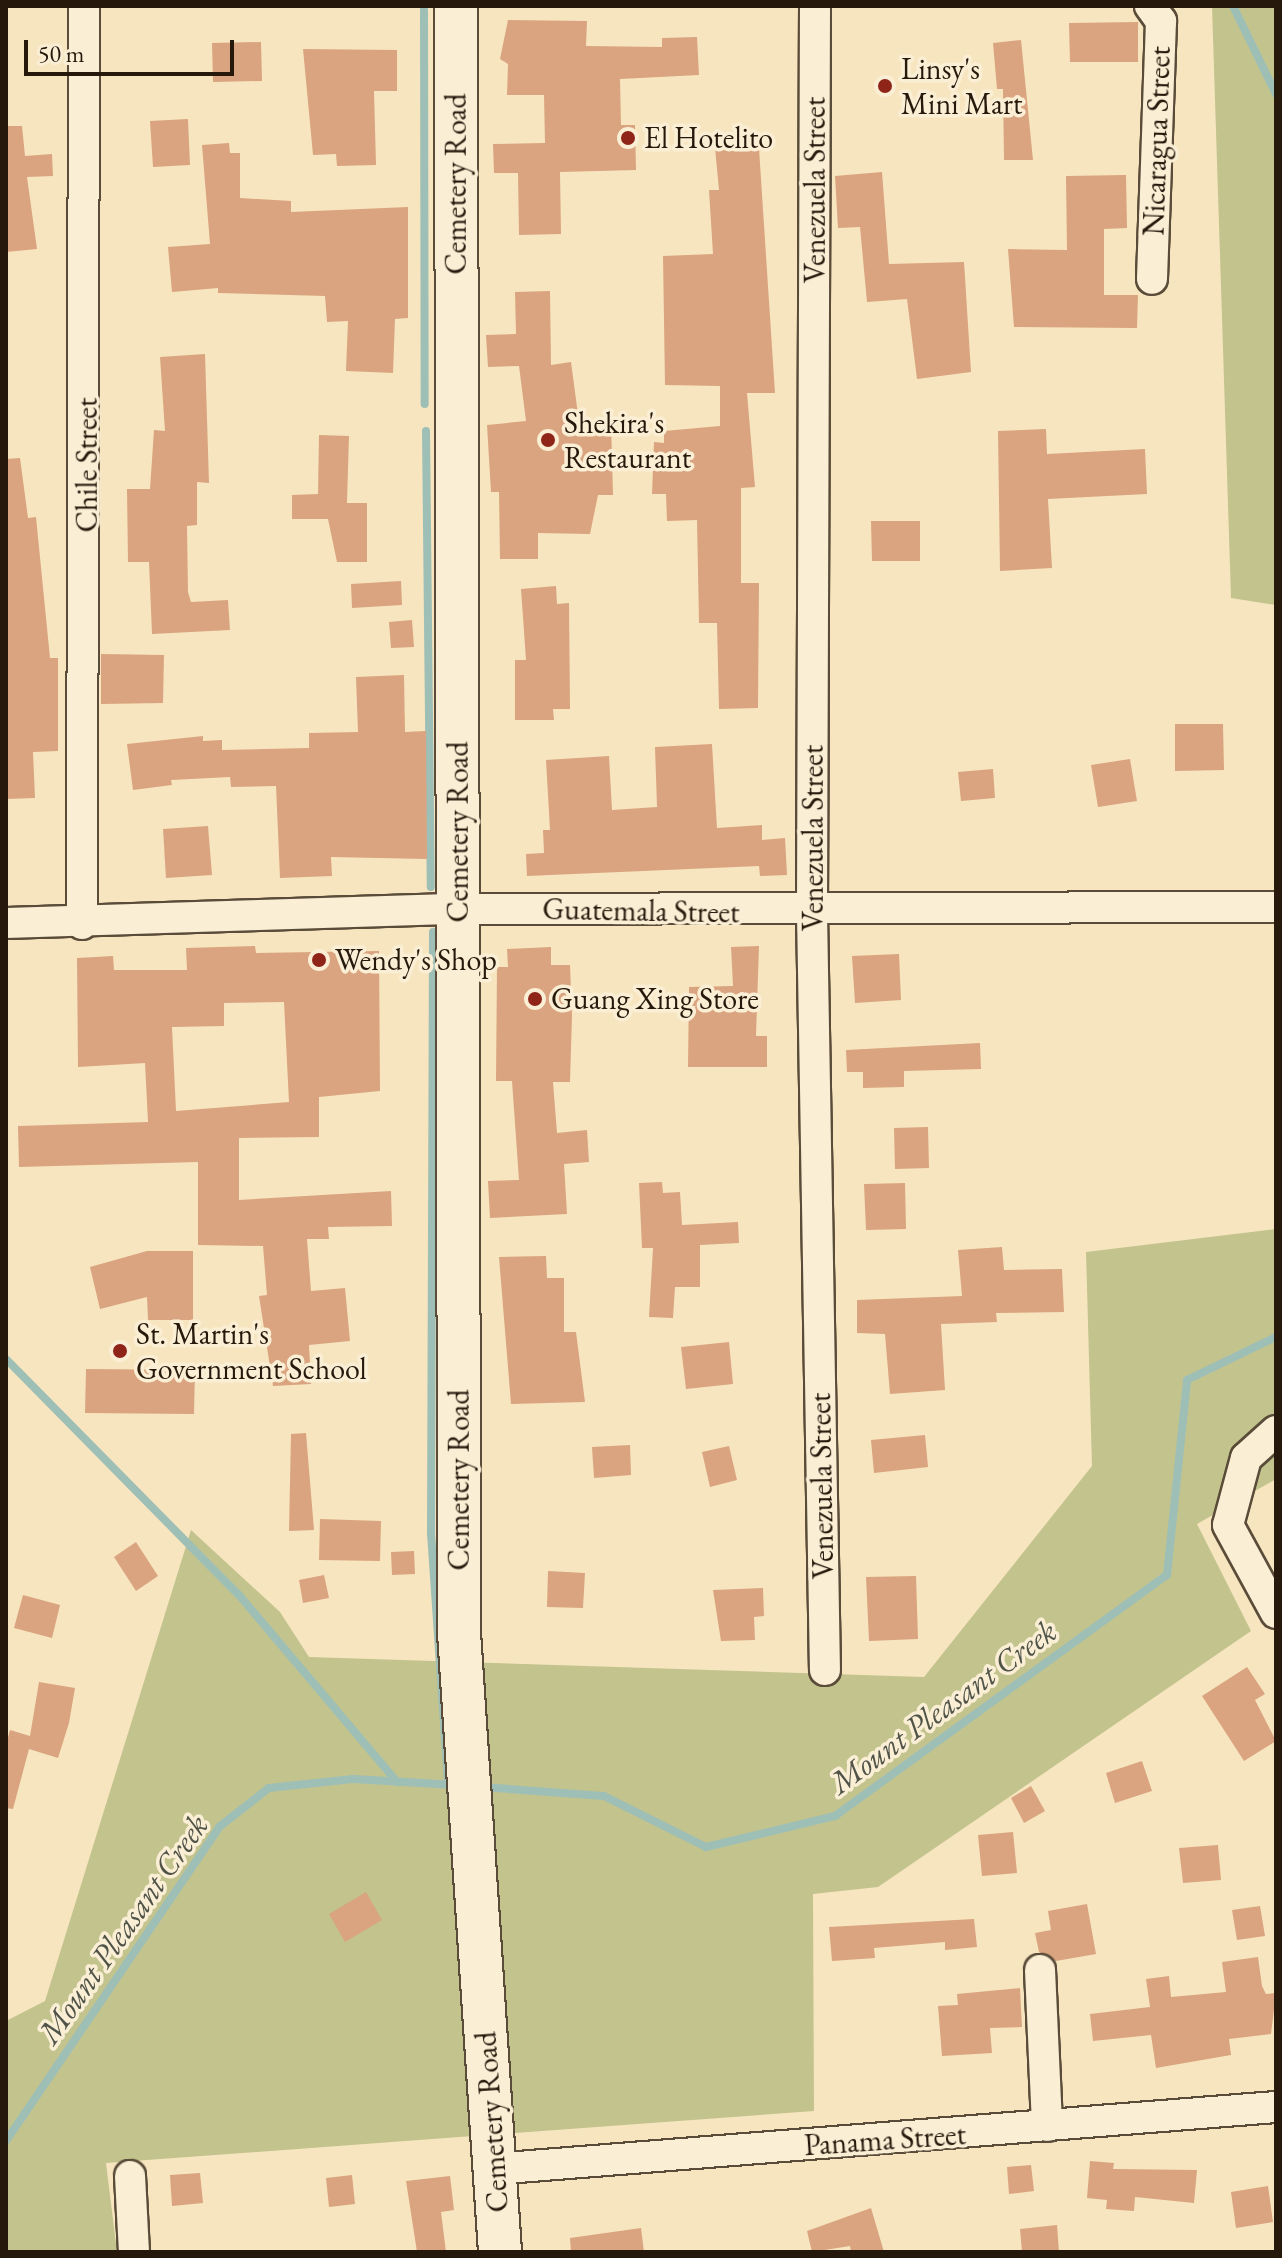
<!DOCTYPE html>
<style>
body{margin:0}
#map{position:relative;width:1282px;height:2258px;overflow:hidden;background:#f7e5bf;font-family:"EB Garamond",serif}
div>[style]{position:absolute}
.green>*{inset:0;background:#c3c38e}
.stream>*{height:8px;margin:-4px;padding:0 4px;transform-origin:4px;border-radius:4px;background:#9ebfb6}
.building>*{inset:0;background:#d9a47f}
.roads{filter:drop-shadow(2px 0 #5a4c39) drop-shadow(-2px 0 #5a4c39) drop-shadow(0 2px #5a4c39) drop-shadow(0 -2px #5a4c39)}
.street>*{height:30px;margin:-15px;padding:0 15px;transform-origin:15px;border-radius:15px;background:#faeed5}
.secondary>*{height:42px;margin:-21px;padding:0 21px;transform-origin:21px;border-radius:21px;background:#faeed5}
.dots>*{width:22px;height:22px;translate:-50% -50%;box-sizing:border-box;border:4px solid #faeed5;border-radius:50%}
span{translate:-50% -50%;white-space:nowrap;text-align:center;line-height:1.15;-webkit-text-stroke:7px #faeed5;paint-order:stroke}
.poi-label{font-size:30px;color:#26190c}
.left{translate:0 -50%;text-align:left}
.street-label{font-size:30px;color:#26190c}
.water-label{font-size:32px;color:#505348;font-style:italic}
.frame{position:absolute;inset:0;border:8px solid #26190c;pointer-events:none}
.scale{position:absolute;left:24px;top:40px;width:210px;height:36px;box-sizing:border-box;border:4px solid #26190c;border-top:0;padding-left:10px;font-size:24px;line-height:28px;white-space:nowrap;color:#26190c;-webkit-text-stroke:6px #faeed5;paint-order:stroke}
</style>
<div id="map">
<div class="green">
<div style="clip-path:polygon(1212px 6px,1276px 6px,1276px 605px,1231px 598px)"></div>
<div style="clip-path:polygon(1276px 1229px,1276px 1479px,1197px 1524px,1251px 1631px,878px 1887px,813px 1894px,814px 2111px,106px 2163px,117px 2252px,6px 2252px,6px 2021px,45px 2001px,191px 1530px,280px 1612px,309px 1657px,924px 1677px,1092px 1466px,1086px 1252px)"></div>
</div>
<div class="stream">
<div style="left:1233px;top:6px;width:98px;rotate:64deg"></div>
<div style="left:424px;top:10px;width:394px;rotate:89.9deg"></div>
<div style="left:426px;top:431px;width:456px;rotate:89.4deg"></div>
<div style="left:433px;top:932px;width:601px;rotate:90.19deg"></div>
<div style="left:431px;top:1533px;width:253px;rotate:86.1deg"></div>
<div style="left:6px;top:1359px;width:332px;rotate:45.4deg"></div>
<div style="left:239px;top:1595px;width:245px;rotate:49.8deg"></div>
<div style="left:482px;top:1787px;width:122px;rotate:4.2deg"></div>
<div style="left:604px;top:1796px;width:114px;rotate:26.6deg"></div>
<div style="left:706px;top:1847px;width:133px;rotate:-13.5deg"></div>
<div style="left:835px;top:1816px;width:410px;rotate:-36deg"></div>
<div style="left:1167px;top:1575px;width:196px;rotate:-84.1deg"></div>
<div style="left:1187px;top:1380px;width:99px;rotate:-25.8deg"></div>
<div style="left:6px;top:2141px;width:379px;rotate:-55.8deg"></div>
<div style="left:219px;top:1827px;width:63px;rotate:-38deg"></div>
<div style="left:269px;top:1788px;width:84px;rotate:-6.1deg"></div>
<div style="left:353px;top:1779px;width:103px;rotate:3.3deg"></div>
</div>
<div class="building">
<div style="clip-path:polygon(508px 20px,587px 21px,586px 46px,662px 47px,662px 38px,697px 37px,699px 75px,620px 79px,621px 125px,635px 125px,636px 170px,560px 172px,561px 234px,519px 235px,518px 173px,494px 173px,493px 144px,545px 143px,544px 95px,507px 95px,508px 64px,500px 59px)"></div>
<div style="clip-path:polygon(1138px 22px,1138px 62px,1070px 62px,1069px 23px)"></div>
<div style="clip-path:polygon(1021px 40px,1033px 160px,1004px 160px,1003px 89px,997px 89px,993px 43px)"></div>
<div style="clip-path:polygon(261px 42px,262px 81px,213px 82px,212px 43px)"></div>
<div style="clip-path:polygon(303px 49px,397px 50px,397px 91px,374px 91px,376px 165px,337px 166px,336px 154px,313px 155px)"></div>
<div style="clip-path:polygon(188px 119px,190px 165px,153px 167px,150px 121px)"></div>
<div style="clip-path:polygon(6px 126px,22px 126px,25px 156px,52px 154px,53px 176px,27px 177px,37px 249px,6px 252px)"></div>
<div style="clip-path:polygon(758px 133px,775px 393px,747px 393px,755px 487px,741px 488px,741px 583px,759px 583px,758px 708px,719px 709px,717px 623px,699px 623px,697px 520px,667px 521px,666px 494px,652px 494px,654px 442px,664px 443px,664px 431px,720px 426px,720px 386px,665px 385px,663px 256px,713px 254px,709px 190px,719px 190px,714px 137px)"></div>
<div style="clip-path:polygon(229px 143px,230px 153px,240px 153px,240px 198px,291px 201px,291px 212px,408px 207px,408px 318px,395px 319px,393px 373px,346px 371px,348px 321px,327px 322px,325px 296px,218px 293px,218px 288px,172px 292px,168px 247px,210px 244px,202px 145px)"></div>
<div style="clip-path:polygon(882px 172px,889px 264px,964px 262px,971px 372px,917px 379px,907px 299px,867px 302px,860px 227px,838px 228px,835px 176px)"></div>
<div style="clip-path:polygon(1126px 175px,1127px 228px,1104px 229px,1104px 295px,1138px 295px,1137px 328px,1014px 327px,1008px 249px,1067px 250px,1066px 176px)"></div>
<div style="clip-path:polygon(550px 291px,551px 365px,571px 362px,579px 422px,611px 421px,613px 495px,598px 495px,590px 534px,538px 533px,538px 559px,500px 559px,499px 492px,491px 492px,487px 425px,526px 421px,519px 366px,488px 367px,486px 335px,516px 334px,515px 292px)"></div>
<div style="clip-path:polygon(205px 354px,209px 483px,197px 482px,197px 525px,187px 526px,188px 592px,191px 602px,228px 600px,230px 630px,152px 634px,149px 562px,128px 562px,127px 489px,150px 489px,154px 430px,165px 431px,160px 357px)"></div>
<div style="clip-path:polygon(1046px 429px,1047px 454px,1145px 449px,1147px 494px,1048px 499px,1052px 568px,1000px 571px,998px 431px)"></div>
<div style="clip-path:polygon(319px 435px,349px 436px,347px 503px,367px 503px,367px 562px,337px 562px,328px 519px,292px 519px,292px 495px,318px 494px)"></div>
<div style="clip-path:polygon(20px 458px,28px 518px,36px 517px,50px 658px,58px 658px,58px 751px,33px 752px,35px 798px,6px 799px,6px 459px)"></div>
<div style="clip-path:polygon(871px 521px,920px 521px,920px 561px,872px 561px)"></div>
<div style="clip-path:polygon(401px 581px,402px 605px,352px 608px,351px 584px)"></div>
<div style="clip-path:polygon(556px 586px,557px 604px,569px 603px,570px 709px,553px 709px,554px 720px,515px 720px,515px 660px,526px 660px,521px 589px)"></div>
<div style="clip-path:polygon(412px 620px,414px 647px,391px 648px,389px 622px)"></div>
<div style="clip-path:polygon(101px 654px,164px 655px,163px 703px,101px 704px)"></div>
<div style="clip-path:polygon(404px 675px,405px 732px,426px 731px,427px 859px,331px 857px,332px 876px,280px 878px,276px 786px,231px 787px,230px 777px,171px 780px,172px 785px,133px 790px,127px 744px,203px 736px,203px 741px,222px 740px,222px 750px,309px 748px,309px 733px,358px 732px,356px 677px)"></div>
<div style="clip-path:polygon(1175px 724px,1223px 724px,1224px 770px,1175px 771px)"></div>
<div style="clip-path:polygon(712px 744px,717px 828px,762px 825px,762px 840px,785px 838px,787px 875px,760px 876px,759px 866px,527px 876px,526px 854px,544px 853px,543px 830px,550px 830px,546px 760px,609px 756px,612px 810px,657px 807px,655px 747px)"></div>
<div style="clip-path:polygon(1130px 759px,1137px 801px,1098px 807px,1091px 765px)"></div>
<div style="clip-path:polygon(993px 769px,995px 798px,961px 801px,958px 772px)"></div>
<div style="clip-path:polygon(208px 826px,212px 875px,166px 878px,163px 829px)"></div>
<div style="clip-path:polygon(evenodd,255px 946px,256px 953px,379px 951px,380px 1091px,319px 1097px,319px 1137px,239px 1138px,239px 1200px,391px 1191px,392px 1226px,328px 1227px,329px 1239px,307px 1239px,311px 1291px,345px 1288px,350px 1341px,309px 1345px,311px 1384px,273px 1386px,259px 1296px,267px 1295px,263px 1246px,198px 1245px,198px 1162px,19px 1167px,18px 1126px,148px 1122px,145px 1063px,78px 1067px,77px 958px,113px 956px,114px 970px,187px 970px,186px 948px,255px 946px,284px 1002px,289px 1102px,176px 1111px,172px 1027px,224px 1026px,224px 1003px,284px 1002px)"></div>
<div style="clip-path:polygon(759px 946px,756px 1036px,767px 1036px,767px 1067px,688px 1067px,689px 987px,733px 986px,731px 947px)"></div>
<div style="clip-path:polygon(551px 947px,551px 965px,570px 965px,572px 1016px,570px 1082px,553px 1082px,557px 1133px,587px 1130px,589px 1162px,564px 1164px,567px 1214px,490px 1218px,488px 1181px,519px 1180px,512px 1081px,496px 1081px,497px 967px,508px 967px,507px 949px)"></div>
<div style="clip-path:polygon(899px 954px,901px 1000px,855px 1003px,852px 956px)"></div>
<div style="clip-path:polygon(980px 1043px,981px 1069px,904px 1071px,904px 1087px,863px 1088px,863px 1072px,847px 1072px,846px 1050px)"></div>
<div style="clip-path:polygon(928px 1127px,929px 1168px,895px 1169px,894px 1128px)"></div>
<div style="clip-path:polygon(662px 1182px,663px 1193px,680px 1192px,682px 1225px,738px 1222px,739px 1243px,700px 1245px,700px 1287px,675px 1287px,673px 1318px,649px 1317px,653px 1248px,642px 1248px,639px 1183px)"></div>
<div style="clip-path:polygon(905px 1183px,906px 1229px,866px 1230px,864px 1184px)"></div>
<div style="clip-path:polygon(1002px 1247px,1004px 1270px,1062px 1269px,1064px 1312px,996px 1313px,997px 1322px,941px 1324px,945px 1390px,890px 1394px,885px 1334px,857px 1333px,857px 1300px,962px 1296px,958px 1250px)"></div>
<div style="clip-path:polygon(147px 1251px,193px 1251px,193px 1320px,148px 1320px,147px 1297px,100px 1309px,90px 1267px)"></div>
<div style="clip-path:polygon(546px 1256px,547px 1278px,564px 1278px,564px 1332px,576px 1332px,585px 1402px,511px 1404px,499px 1257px)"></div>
<div style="clip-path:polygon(729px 1342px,733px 1384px,686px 1389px,681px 1347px)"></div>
<div style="clip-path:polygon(86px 1369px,195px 1370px,194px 1414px,85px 1413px)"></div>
<div style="clip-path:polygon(306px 1433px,314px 1530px,289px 1531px,291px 1434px)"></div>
<div style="clip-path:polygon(925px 1435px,928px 1467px,874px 1473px,871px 1440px)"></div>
<div style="clip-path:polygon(630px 1445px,631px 1475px,594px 1478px,592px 1447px)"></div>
<div style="clip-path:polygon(729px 1446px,737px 1480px,710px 1487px,702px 1452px)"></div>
<div style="clip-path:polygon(320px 1519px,381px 1521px,380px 1561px,319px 1560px)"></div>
<div style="clip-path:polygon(136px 1542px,158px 1576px,136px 1591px,114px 1557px)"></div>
<div style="clip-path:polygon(414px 1551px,415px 1574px,392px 1575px,391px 1552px)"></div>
<div style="clip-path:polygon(548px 1571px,585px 1573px,583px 1608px,547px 1607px)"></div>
<div style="clip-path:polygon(324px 1575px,329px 1598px,303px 1603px,299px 1580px)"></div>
<div style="clip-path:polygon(916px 1576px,918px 1639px,869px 1641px,866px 1577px)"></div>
<div style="clip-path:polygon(763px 1588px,764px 1616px,754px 1617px,755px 1640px,721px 1641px,713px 1590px)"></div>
<div style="clip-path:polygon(23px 1595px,60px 1605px,52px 1638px,14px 1628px)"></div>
<div style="clip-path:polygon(1247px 1667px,1265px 1694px,1255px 1700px,1276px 1741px,1244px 1761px,1202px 1696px)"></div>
<div style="clip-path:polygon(39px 1682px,75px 1688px,69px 1723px,58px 1758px,29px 1749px,13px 1809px,6px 1808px,6px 1745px,10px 1730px,30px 1736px)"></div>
<div style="clip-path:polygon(1142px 1761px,1152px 1791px,1115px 1803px,1106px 1773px)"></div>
<div style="clip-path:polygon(1031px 1786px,1045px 1811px,1024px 1823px,1011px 1798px)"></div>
<div style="clip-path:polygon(1013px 1832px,1017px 1873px,982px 1876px,978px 1835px)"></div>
<div style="clip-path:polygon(1218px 1845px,1221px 1880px,1183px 1883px,1179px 1848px)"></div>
<div style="clip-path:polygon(366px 1892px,382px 1920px,345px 1942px,329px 1914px)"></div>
<div style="clip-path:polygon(1087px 1904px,1096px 1954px,1056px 1961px,1039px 1952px,1035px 1933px,1051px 1930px,1048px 1911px)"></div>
<div style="clip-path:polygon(1260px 1906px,1265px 1936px,1237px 1940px,1232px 1910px)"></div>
<div style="clip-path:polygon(974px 1919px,977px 1947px,945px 1950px,945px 1942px,874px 1948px,875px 1958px,832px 1961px,829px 1927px)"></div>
<div style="clip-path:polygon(1258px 1957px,1262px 1986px,1266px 1994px,1276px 1993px,1271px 2034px,1229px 2039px,1231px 2055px,1156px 2068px,1151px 2035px,1093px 2041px,1090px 2014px,1150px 2007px,1146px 1979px,1169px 1976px,1171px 1997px,1226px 1992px,1222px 1962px)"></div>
<div style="clip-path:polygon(1020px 1988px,1022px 2027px,990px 2028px,992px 2053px,942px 2056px,938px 2006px,958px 2005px,957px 1994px)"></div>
<div style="clip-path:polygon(1090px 2161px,1114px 2163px,1113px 2169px,1197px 2170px,1194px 2203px,1135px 2197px,1134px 2211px,1106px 2209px,1107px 2200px,1087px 2198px)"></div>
<div style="clip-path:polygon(1031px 2165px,1034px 2191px,1009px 2194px,1007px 2167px)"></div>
<div style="clip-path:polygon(200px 2173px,203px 2203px,172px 2206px,170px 2175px)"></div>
<div style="clip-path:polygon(352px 2175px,355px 2204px,329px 2207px,326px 2178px)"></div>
<div style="clip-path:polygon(450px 2176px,454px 2210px,441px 2212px,446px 2252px,417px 2252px,406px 2181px)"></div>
<div style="clip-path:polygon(1268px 2186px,1273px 2222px,1236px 2228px,1231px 2192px)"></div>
<div style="clip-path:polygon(871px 2208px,884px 2252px,851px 2252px,850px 2246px,812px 2252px,807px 2231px)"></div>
<div style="clip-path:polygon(1057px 2225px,1059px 2252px,1022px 2252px,1020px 2229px)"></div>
<div style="clip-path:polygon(641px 2228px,644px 2252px,571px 2252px,570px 2238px)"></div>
</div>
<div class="roads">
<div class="street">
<div style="left:815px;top:6px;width:906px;rotate:90.19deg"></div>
<div style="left:812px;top:912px;width:758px;rotate:89.02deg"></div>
<div style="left:1150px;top:6px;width:19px;rotate:54deg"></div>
<div style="left:1161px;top:21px;width:258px;rotate:92deg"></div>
<div style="left:6px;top:923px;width:452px;rotate:-1.8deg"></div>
<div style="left:458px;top:909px;width:818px;rotate:-0.14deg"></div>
<div style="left:82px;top:924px;width:918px;rotate:-89.88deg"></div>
<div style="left:1276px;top:1431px;width:40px;rotate:138deg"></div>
<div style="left:1246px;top:1458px;width:69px;rotate:105deg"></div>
<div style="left:1228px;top:1525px;width:100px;rotate:61.4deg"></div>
<div style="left:1040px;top:1970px;width:156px;rotate:87.4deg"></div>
<div style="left:493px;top:2169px;width:785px;rotate:-4.53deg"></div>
<div style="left:130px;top:2176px;width:76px;rotate:87deg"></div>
</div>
<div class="secondary">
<div style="left:456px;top:6px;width:1627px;rotate:89.89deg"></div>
<div style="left:459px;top:1633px;width:620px;rotate:86.21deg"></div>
</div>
</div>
<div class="dots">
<div style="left:885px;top:86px;background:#8f2418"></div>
<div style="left:628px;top:138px;background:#8f2418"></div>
<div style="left:548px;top:440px;background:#8f2418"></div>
<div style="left:319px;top:960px;background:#8f2418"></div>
<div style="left:535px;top:999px;background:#8f2418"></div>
<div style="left:120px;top:1351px;background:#8f2418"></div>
</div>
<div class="poi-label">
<span class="left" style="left:901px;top:86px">Linsy's<br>Mini Mart</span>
<span class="left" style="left:644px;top:138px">El Hotelito</span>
<span class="left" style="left:564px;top:440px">Shekira's<br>Restaurant</span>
<span class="left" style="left:335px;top:960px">Wendy's Shop</span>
<span class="left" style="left:551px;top:999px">Guang Xing Store</span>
<span class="left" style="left:136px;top:1351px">St. Martin's<br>Government School</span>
</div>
<div class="street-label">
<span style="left:1157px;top:141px;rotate:-88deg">Nicaragua Street</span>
<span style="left:456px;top:184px;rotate:-90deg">Cemetery Road</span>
<span style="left:815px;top:190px;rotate:-90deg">Venezuela Street</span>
<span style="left:87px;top:465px;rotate:-90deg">Chile Street</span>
<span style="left:458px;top:832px;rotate:-90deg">Cemetery Road</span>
<span style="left:813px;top:838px;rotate:-90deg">Venezuela Street</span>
<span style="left:641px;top:911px;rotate:1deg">Guatemala Street</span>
<span style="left:459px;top:1480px;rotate:-90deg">Cemetery Road</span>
<span style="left:822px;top:1486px;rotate:-91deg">Venezuela Street</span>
<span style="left:492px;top:2122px;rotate:-94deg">Cemetery Road</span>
<span style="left:885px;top:2140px;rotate:-4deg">Panama Street</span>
</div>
<div class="water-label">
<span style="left:943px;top:1707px;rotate:-36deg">Mount Pleasant Creek</span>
<span style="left:123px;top:1929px;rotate:-55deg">Mount Pleasant Creek</span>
</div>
<div class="frame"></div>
<div class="scale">50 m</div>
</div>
